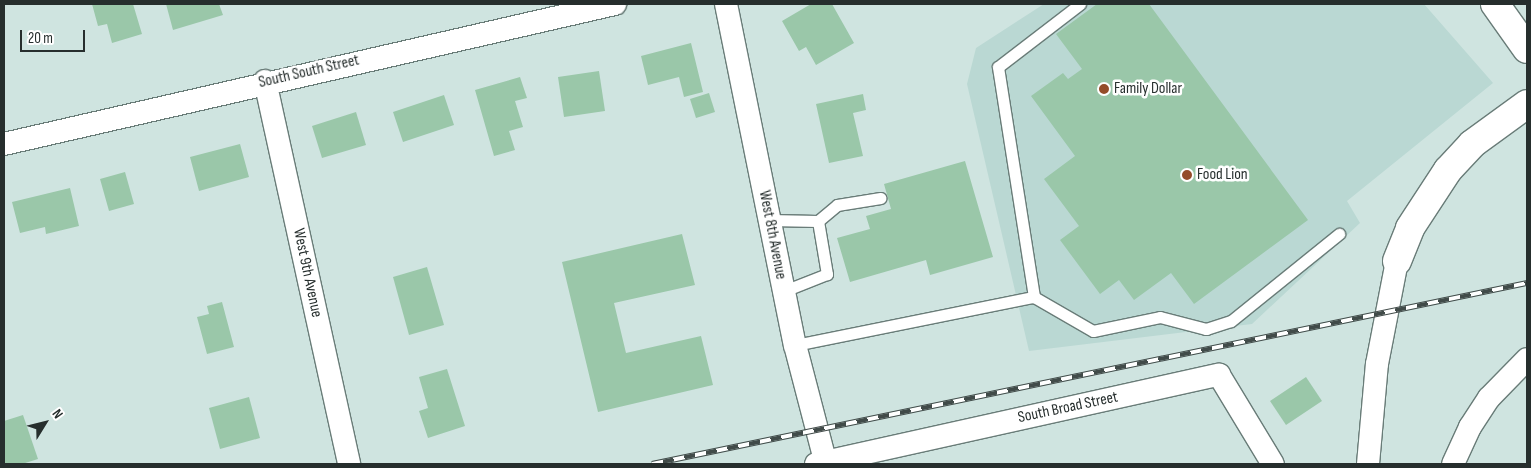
<!DOCTYPE html>
<style>
body{margin:0}
#map{position:relative;width:1531px;height:468px;overflow:hidden;background:#cfe4e0;font-family:"Sofia Sans Condensed",sans-serif}
div>[style]{position:absolute}
.built>*{inset:0;background:#bad8d3}
.building>*{inset:0;background:#9ac7a9}
.roads{filter:drop-shadow(1px 0 #697c78) drop-shadow(-1px 0 #697c78) drop-shadow(0 1px #697c78) drop-shadow(0 -1px #697c78)}
.lane>*{height:11px;margin:-5.5px;padding:0 5.5px;transform-origin:5.5px;border-radius:5.5px;background:#fff}
.street>*{height:22px;margin:-11px;padding:0 11px;transform-origin:11px;border-radius:11px;background:#fff}
.secondary>*{height:28px;margin:-14px;padding:0 14px;transform-origin:14px;border-radius:14px;background:#fff}
.rail>*{height:5.5px;margin-top:-2.75px;transform-origin:0;background:repeating-linear-gradient(90deg,#fff 0 11px,#414b49 0 22px);box-sizing:border-box;border-block:1px solid #414b49}
.dots>*{width:14px;height:14px;translate:-50% -50%;box-sizing:border-box;border:2px solid #fff;border-radius:50%}
span{translate:-50% -50%;white-space:nowrap;text-align:center;line-height:1.15;-webkit-text-stroke:5px #fff;paint-order:stroke}
.street-label{font-size:16px;color:#262e2d}
.poi-label{font-size:16px;color:#262e2d}
.left{translate:0 -50%;text-align:left}
.frame{position:absolute;inset:0;border:5px solid #262e2d;pointer-events:none}
.north{position:absolute;left:20px;top:398px;width:50px;height:50px;-webkit-text-stroke:4px #fff;paint-order:stroke;rotate:54deg;font-size:14px;font-weight:700;line-height:20px;text-align:center;color:#262e2d}
.north::after{content:'';display:block;margin:auto;width:18px;height:22px;background:#262e2d;clip-path:polygon(50% 0,100% 100%,50% 72%,0 100%)}
.scale{position:absolute;left:20px;top:30px;width:65px;height:22px;box-sizing:border-box;border:2px solid #262e2d;border-top:0;padding-left:6px;font-size:15px;line-height:18px;white-space:nowrap;color:#262e2d;-webkit-text-stroke:4px #fff;paint-order:stroke}
</style>
<div id="map">
<div class="built">
<div style="clip-path:polygon(1044px 4px,1424px 4px,1493px 83px,1347px 201px,1360px 223px,1252px 324px,1029px 351px,967px 84px,976px 48px)"></div>
</div>
<div class="building">
<div style="clip-path:polygon(92px 4px,133px 4px,142px 34px,112px 43px,107px 24px,98px 26px)"></div>
<div style="clip-path:polygon(166px 4px,219px 4px,223px 15px,173px 30px)"></div>
<div style="clip-path:polygon(811px 4px,832px 4px,854px 43px,816px 65px,806px 47px,799px 51px,782px 21px)"></div>
<div style="clip-path:polygon(1097px 4px,1149px 4px,1308px 220px,1194px 304px,1171px 273px,1134px 300px,1119px 280px,1100px 294px,1060px 240px,1079px 226px,1044px 179px,1075px 156px,1031px 96px,1063px 73px,1068px 79px,1082px 69px,1056px 34px)"></div>
<div style="clip-path:polygon(691px 43px,703px 92px,684px 97px,679px 77px,648px 85px,641px 56px)"></div>
<div style="clip-path:polygon(599px 71px,605px 111px,564px 117px,558px 77px)"></div>
<div style="clip-path:polygon(520px 77px,527px 98px,515px 101px,523px 127px,509px 131px,515px 150px,494px 156px,475px 90px)"></div>
<div style="clip-path:polygon(709px 93px,715px 112px,696px 118px,690px 99px)"></div>
<div style="clip-path:polygon(863px 94px,866px 110px,853px 113px,863px 156px,829px 163px,816px 104px)"></div>
<div style="clip-path:polygon(444px 95px,454px 125px,403px 142px,393px 112px)"></div>
<div style="clip-path:polygon(356px 112px,366px 145px,322px 158px,312px 126px)"></div>
<div style="clip-path:polygon(240px 144px,249px 177px,199px 191px,190px 157px)"></div>
<div style="clip-path:polygon(965px 161px,993px 257px,930px 275px,926px 260px,850px 282px,837px 238px,870px 229px,866px 216px,891px 209px,884px 184px)"></div>
<div style="clip-path:polygon(125px 172px,134px 204px,109px 211px,100px 179px)"></div>
<div style="clip-path:polygon(70px 188px,79px 226px,46px 234px,45px 227px,20px 233px,12px 202px)"></div>
<div style="clip-path:polygon(682px 234px,695px 285px,614px 303px,626px 353px,701px 336px,713px 385px,598px 412px,562px 262px)"></div>
<div style="clip-path:polygon(427px 267px,444px 325px,409px 335px,393px 277px)"></div>
<div style="clip-path:polygon(222px 302px,234px 347px,207px 354px,197px 317px,209px 314px,207px 306px)"></div>
<div style="clip-path:polygon(447px 369px,465px 426px,428px 438px,419px 411px,428px 408px,419px 377px)"></div>
<div style="clip-path:polygon(1306px 377px,1322px 401px,1286px 425px,1270px 401px)"></div>
<div style="clip-path:polygon(249px 397px,260px 438px,220px 449px,209px 408px)"></div>
<div style="clip-path:polygon(23px 415px,38px 459px,22px 464px,4px 464px,4px 421px)"></div>
</div>
<div class="roads">
<div class="lane">
<div style="left:1080px;top:4px;width:103px;rotate:142.5deg"></div>
<div style="left:998px;top:67px;width:233px;rotate:81.1deg"></div>
<div style="left:1034px;top:297px;width:68px;rotate:30deg"></div>
<div style="left:1093px;top:331px;width:68px;rotate:-11.8deg"></div>
<div style="left:1160px;top:317px;width:48px;rotate:14.6deg"></div>
<div style="left:1206px;top:329px;width:26px;rotate:-18deg"></div>
<div style="left:1231px;top:321px;width:139px;rotate:-38.9deg"></div>
<div style="left:769px;top:220px;width:49px;rotate:1.2deg"></div>
<div style="left:818px;top:221px;width:54px;rotate:80.4deg"></div>
<div style="left:827px;top:274px;width:46px;rotate:158.4deg"></div>
<div style="left:818px;top:221px;width:25px;rotate:-40deg"></div>
<div style="left:837px;top:205px;width:44px;rotate:-9.2deg"></div>
<div style="left:795px;top:345px;width:244px;rotate:-11.4deg"></div>
</div>
<div class="street">
<div style="left:726px;top:4px;width:348px;rotate:78.6deg"></div>
<div style="left:795px;top:345px;width:123px;rotate:75.4deg"></div>
<div style="left:265px;top:81px;width:392px;rotate:77.6deg"></div>
<div style="left:4px;top:144px;width:627px;rotate:-12.91deg"></div>
<div style="left:816px;top:464px;width:413px;rotate:-12.5deg"></div>
<div style="left:1219px;top:375px;width:104px;rotate:58.8deg"></div>
<div style="left:1368px;top:464px;width:100px;rotate:-84.9deg"></div>
<div style="left:1377px;top:364px;width:105px;rotate:-79deg"></div>
<div style="left:1453px;top:464px;width:41px;rotate:-65.3deg"></div>
<div style="left:1470px;top:427px;width:35px;rotate:-57deg"></div>
<div style="left:1489px;top:398px;width:54px;rotate:-45.7deg"></div>
</div>
<div class="secondary">
<div style="left:1495px;top:4px;width:55px;rotate:54.6deg"></div>
<div style="left:1397px;top:261px;width:35px;rotate:-68deg"></div>
<div style="left:1410px;top:228px;width:69px;rotate:-56.8deg"></div>
<div style="left:1448px;top:170px;width:35px;rotate:-47deg"></div>
<div style="left:1472px;top:144px;width:68px;rotate:-36deg"></div>
</div>
</div>
<div class="rail">
<div style="left:652px;top:464px;width:894px;rotate:-11.69deg"></div>
</div>
<div class="dots">
<div style="left:1104px;top:89px;background:#944c29"></div>
<div style="left:1187px;top:175px;background:#944c29"></div>
</div>
<div class="street-label">
<span style="left:309px;top:72px;rotate:-13deg">South South Street</span>
<span style="left:772px;top:235px;rotate:79deg">West 8th Avenue</span>
<span style="left:307px;top:273px;rotate:78deg">West 9th Avenue</span>
<span style="left:1068px;top:408px;rotate:-12deg">South Broad Street</span>
</div>
<div class="poi-label">
<span class="left" style="left:1114px;top:89px">Family Dollar</span>
<span class="left" style="left:1197px;top:175px">Food Lion</span>
</div>
<div class="frame"></div>
<div class="north">N</div>
<div class="scale">20 m</div>
</div>
